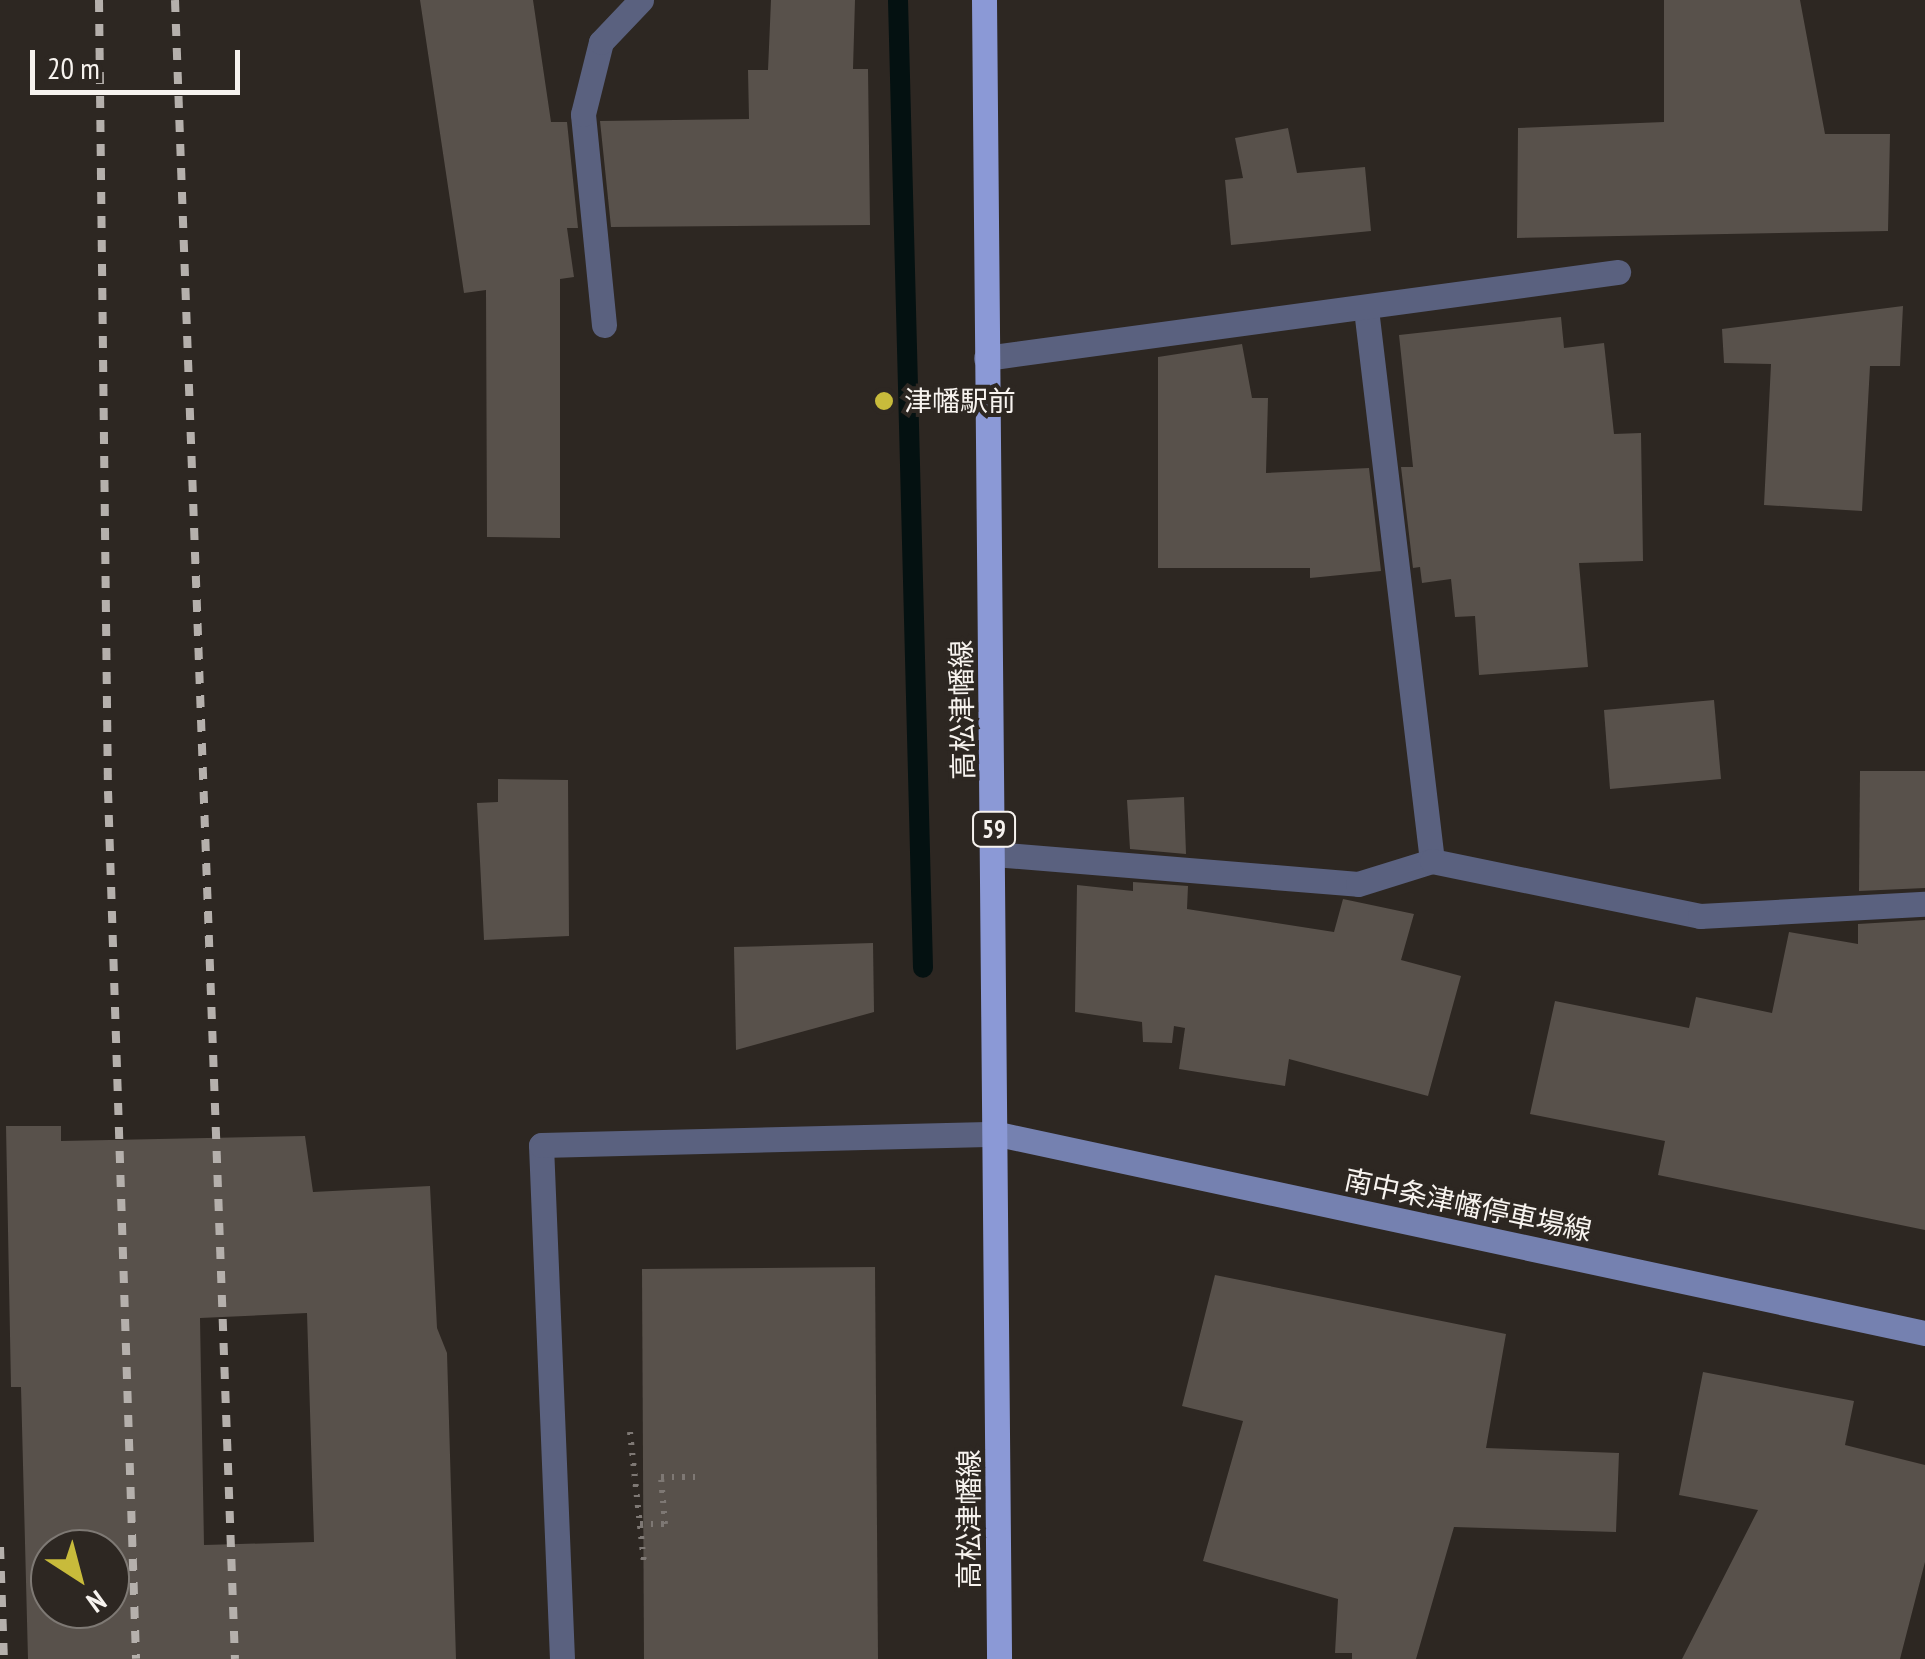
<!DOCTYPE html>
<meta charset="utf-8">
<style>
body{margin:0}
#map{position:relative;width:1925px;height:1659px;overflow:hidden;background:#2d2722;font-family:"PT Sans Narrow","Noto Sans JP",sans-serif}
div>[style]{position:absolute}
.stream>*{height:20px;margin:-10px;padding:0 10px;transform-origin:10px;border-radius:10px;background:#041111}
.building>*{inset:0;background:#58514b}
.path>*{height:6px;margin-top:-3px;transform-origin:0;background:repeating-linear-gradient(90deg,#7e7874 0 2.5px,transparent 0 10.5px)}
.service>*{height:25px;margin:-12.5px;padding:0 12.5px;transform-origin:12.5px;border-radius:12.5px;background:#5a617f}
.minor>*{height:25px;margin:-12.5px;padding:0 12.5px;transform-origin:12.5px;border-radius:12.5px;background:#5a617f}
.secondary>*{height:25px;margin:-12.5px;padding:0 12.5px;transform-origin:12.5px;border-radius:12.5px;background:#7581b0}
.primary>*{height:25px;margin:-12.5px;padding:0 12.5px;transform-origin:12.5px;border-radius:12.5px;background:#8b99d6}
.rail>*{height:8px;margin-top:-4px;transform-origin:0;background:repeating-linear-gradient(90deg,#b5b0ac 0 12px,transparent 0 24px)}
.dots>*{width:28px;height:28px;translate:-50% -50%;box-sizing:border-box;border:5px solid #2d2722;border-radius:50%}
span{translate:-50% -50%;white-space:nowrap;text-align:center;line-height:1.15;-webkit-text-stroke:8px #2d2722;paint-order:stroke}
.shield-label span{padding:2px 8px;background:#2d2722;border:2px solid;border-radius:8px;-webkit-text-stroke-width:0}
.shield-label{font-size:25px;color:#f7f3ef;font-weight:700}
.poi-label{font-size:28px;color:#f7f3ef}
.left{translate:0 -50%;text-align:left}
.street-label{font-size:28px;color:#f7f3ef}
.north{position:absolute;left:30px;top:1529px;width:100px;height:100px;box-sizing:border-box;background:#2d2722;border:2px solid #7e7974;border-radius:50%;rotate:144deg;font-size:28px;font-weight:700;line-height:40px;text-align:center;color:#f7f3ef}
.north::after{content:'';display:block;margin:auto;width:35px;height:45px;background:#c8bb3b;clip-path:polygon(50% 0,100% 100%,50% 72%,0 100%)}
.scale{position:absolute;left:30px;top:50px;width:210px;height:45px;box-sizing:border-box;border:5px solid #f7f3ef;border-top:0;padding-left:12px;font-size:30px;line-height:35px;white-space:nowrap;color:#f7f3ef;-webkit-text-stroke:8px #2d2722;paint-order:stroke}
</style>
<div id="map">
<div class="stream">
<div style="left:898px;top:0;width:968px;rotate:88.52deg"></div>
</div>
<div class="building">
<div style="clip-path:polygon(420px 0,533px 0,551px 122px,567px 122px,578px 228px,567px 228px,574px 277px,560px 279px,560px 538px,487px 537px,486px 290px,464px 293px)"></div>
<div style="clip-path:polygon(771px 0,855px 0,853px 69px,868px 69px,870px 225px,611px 227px,600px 121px,749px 119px,748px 70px,768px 70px)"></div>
<div style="clip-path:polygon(1664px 0,1800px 0,1825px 134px,1890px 134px,1888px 231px,1517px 238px,1518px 128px,1664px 122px)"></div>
<div style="clip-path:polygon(1288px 128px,1297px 173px,1365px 167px,1371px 231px,1231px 245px,1225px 180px,1243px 178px,1235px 138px)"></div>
<div style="clip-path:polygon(1903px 306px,1900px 366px,1870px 366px,1862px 511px,1764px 505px,1771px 364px,1724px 363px,1722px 329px)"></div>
<div style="clip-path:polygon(1561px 317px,1564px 348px,1604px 343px,1614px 434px,1641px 433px,1643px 561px,1579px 563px,1588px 667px,1479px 675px,1475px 616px,1455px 617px,1451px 579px,1422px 583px,1420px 567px,1413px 568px,1401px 467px,1413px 467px,1399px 335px)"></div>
<div style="clip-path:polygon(1242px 344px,1252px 398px,1268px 398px,1266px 473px,1369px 468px,1381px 571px,1310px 578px,1310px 568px,1158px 568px,1158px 357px)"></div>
<div style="clip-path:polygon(1714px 700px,1721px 779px,1610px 789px,1604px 710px)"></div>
<div style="clip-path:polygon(1860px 771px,1925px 771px,1925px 888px,1859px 891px)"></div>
<div style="clip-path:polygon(498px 779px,568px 780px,569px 936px,484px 940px,477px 803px,498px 802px)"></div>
<div style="clip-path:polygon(1184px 797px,1186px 854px,1130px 849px,1127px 800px)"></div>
<div style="clip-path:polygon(1133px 882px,1188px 886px,1187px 909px,1334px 932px,1343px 899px,1414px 914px,1401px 960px,1461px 976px,1428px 1096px,1289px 1059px,1285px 1086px,1179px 1069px,1185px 1028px,1174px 1026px,1172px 1043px,1143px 1042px,1142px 1022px,1075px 1012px,1077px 885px,1133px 891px)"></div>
<div style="clip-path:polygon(1925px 920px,1925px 1230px,1658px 1175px,1665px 1141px,1530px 1114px,1555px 1001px,1689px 1028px,1696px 997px,1772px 1013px,1789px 932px,1858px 944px,1858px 924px)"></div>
<div style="clip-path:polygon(873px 943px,874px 1012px,736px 1050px,734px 947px)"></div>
<div style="clip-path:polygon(evenodd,6px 1126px,61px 1126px,61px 1141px,305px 1136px,313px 1192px,430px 1186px,437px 1328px,447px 1353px,456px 1659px,28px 1659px,21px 1387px,11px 1387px,6px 1126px,307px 1313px,314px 1542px,204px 1545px,200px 1318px,307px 1313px,6px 1126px,50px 1549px,110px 1549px,110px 1609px,50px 1609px,50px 1549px)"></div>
<div style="clip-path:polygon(875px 1267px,878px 1659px,644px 1659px,642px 1269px)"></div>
<div style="clip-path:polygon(1215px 1275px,1506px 1334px,1486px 1448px,1619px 1453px,1616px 1532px,1454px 1527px,1416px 1659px,1352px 1659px,1352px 1653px,1335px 1653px,1338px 1599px,1203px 1561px,1243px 1421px,1182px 1406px)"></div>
<div style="clip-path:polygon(1703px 1372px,1854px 1401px,1845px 1445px,1925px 1465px,1925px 1562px,1900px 1659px,1682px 1659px,1758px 1510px,1679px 1495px)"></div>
</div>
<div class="path">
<div style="left:630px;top:1432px;width:132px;rotate:83.9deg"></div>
<div style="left:640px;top:1524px;width:25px"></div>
<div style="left:665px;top:1524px;width:47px;rotate:-94.9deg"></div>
<div style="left:661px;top:1477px;width:41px"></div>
</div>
<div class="service">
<div style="left:562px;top:1659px;width:514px;rotate:-92.34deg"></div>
<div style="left:541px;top:1145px;width:457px;rotate:-1.4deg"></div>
</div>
<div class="minor">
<div style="left:1366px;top:309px;width:556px;rotate:83.18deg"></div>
<div style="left:604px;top:325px;width:212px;rotate:-95.7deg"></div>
<div style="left:583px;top:114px;width:74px;rotate:-76deg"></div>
<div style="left:601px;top:42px;width:58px;rotate:-46.4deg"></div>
<div style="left:986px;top:358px;width:638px;rotate:-7.75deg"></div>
<div style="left:994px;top:854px;width:365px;rotate:4.7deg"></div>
<div style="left:1358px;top:884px;width:77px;rotate:-17.3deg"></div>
<div style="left:1432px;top:861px;width:274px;rotate:11.6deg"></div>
<div style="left:1700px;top:916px;width:225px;rotate:-3.1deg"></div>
</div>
<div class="secondary">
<div style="left:998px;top:1134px;width:948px;rotate:12.12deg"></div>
</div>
<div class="primary">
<div style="left:984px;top:0;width:1659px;rotate:89.48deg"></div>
</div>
<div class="rail">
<div style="left:99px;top:0;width:791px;rotate:89.35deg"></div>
<div style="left:108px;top:791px;width:868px;rotate:88.15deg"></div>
<div style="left:175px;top:0;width:1660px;rotate:87.93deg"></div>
<div style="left:0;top:1547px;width:112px;rotate:88deg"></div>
</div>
<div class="dots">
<div style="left:884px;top:401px;background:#c8bb3b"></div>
</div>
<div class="shield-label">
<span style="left:994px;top:829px">59</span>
</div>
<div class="poi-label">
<span class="left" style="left:904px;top:401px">津幡駅前</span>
</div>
<div class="street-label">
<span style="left:962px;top:710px;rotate:-91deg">高松津幡線</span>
<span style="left:1468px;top:1205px;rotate:12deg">南中条津幡停車場線</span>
<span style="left:969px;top:1519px;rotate:-90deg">高松津幡線</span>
</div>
<div class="north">N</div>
<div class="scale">20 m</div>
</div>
